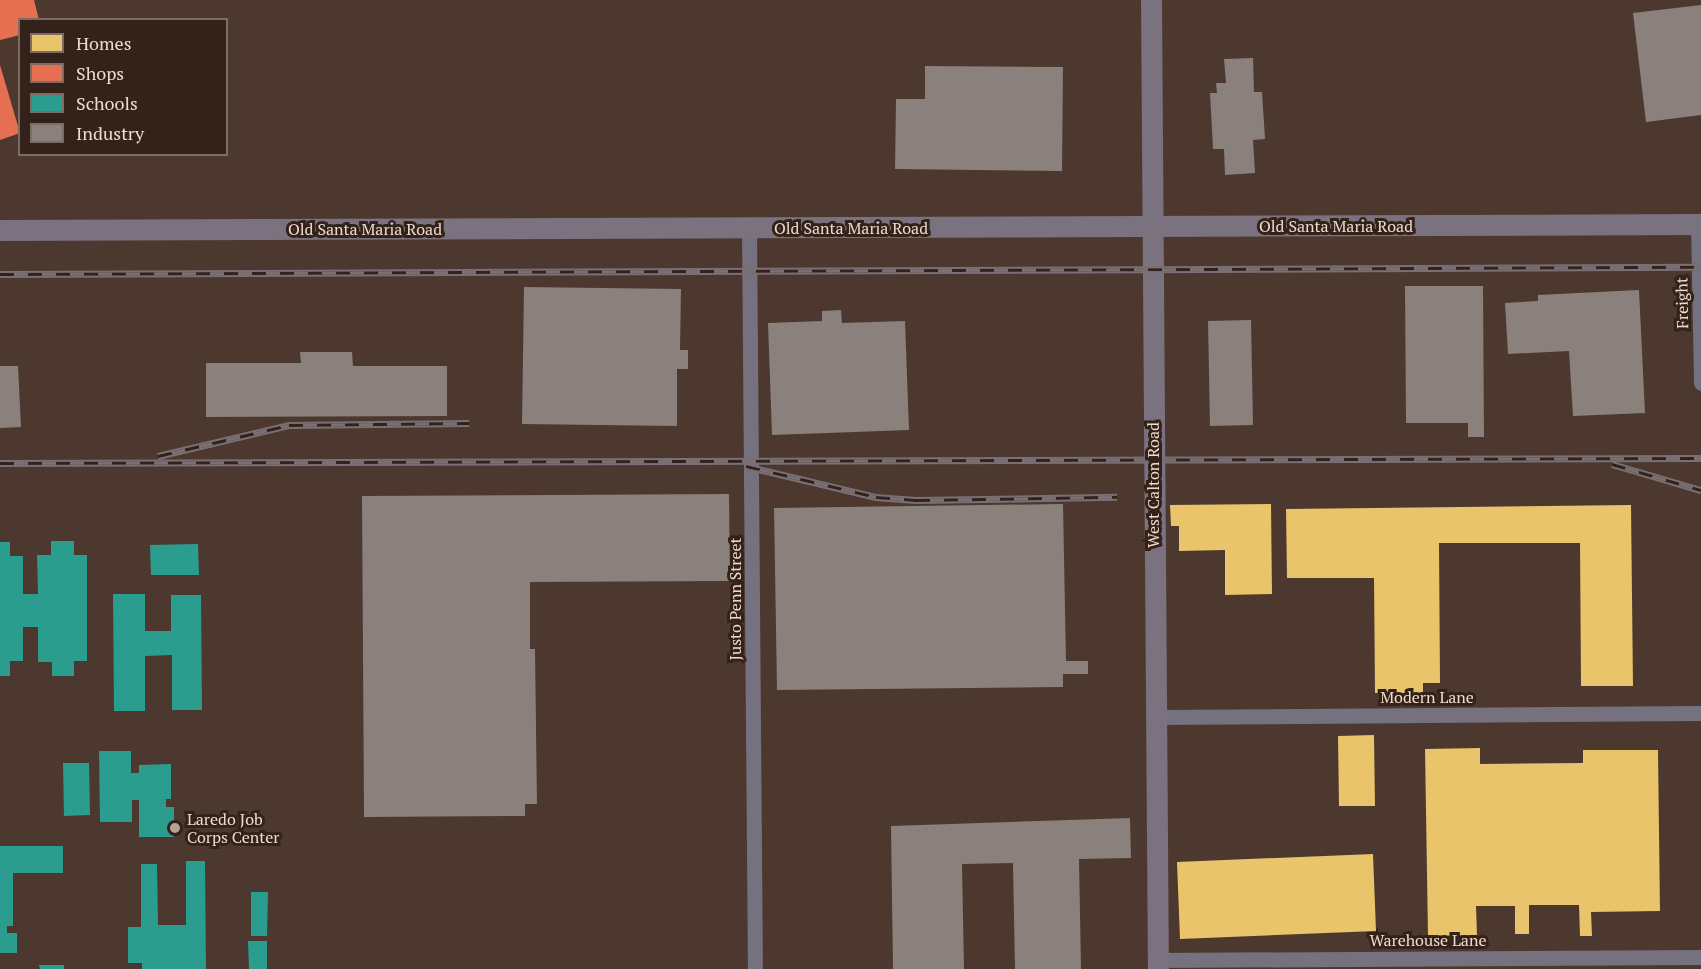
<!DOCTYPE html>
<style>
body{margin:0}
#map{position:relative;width:1701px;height:969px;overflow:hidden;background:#4c382e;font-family:"PT Serif",serif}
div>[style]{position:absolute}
.homes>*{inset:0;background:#e9c46a}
.shops>*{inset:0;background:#e76f51}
.schools>*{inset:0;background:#2a9d8f}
.industry>*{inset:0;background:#8a817c}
.minor>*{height:15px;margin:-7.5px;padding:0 7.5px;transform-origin:7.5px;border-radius:7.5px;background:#76717f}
.secondary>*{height:21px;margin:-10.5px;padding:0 10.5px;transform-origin:10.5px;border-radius:10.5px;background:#7a727e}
.rail>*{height:7px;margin-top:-3.5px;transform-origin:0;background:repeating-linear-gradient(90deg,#322219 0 14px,#7a6f74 0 28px);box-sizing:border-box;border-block:2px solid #7a6f74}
.dots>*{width:16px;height:16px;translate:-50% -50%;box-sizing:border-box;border:3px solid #322219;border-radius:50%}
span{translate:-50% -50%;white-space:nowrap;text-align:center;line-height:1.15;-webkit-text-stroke:6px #322219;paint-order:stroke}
.street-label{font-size:16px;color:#f0d9cd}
.poi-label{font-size:16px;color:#f0d9cd}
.left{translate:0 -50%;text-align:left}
.legend{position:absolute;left:18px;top:18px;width:210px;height:138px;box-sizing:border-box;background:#322219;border:2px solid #7e6b61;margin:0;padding:8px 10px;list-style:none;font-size:18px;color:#f0d9cd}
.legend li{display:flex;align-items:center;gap:12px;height:30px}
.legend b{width:30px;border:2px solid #7e6b61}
</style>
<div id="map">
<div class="homes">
<div style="clip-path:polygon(1271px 504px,1272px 594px,1225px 595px,1225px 550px,1179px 551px,1179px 526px,1171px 526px,1170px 505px)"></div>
<div style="clip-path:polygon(1631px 505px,1633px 686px,1581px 686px,1580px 543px,1439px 543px,1440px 683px,1423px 683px,1423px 693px,1375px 693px,1374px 578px,1287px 578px,1286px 509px)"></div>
<div style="clip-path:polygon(1374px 735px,1375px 806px,1339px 806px,1338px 736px)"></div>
<div style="clip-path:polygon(1480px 748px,1480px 764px,1583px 763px,1583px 750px,1658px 750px,1660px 911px,1591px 912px,1592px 936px,1580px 936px,1579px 905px,1529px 905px,1529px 934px,1515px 934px,1515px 906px,1476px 906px,1477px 935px,1428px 936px,1425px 749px)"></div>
<div style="clip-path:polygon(1373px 854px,1376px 931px,1180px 939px,1177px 862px)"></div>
</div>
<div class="shops">
<div style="clip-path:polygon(0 0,34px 0,39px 20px,20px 20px,20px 35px,0 40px)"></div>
<div style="clip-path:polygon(0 65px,20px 133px,0 140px)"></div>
</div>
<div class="schools">
<div style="clip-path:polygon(51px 541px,74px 541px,74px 555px,87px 555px,87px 661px,74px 661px,74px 676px,52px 676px,52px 662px,38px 662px,38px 627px,23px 627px,23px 661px,10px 661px,10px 676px,0 676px,0 542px,10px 542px,10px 556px,23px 556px,23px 594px,38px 594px,37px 555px,51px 555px)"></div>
<div style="clip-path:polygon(198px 544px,199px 575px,151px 575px,150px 545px)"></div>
<div style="clip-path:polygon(113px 594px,145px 594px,145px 631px,171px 631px,171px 595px,201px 595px,202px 710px,172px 710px,172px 655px,145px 656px,145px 711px,114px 711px)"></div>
<div style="clip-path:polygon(99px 751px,131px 751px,131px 773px,139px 773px,139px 765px,171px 764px,171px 799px,166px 799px,166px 807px,174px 807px,174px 837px,139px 837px,139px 800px,132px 800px,132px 822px,100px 822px)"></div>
<div style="clip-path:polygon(63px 763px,89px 763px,90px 815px,64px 816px)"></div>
<div style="clip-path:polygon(0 846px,63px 846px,63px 873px,13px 873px,13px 926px,7px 926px,7px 933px,17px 933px,17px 953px,0 953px)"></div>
<div style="clip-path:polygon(186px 861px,205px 861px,206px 969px,142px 969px,142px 963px,128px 963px,128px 927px,141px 927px,141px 864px,157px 864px,158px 925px,186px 925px)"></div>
<div style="clip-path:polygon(251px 892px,268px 892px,267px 936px,251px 936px)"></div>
<div style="clip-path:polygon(248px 941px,267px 941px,267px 969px,249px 969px)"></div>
<div style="clip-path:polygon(39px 965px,64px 965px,64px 969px,40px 969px)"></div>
</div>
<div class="industry">
<div style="clip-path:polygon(1701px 5px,1701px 115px,1646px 122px,1633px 13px)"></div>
<div style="clip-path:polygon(1253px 58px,1254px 92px,1262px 92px,1265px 139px,1253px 140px,1255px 173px,1225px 175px,1224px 149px,1213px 149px,1210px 93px,1217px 93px,1216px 83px,1226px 83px,1224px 59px)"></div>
<div style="clip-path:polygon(925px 66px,1063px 67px,1062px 171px,895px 169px,896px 99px,925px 99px)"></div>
<div style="clip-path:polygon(1405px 286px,1483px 286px,1484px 437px,1468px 437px,1468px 423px,1406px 423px)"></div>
<div style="clip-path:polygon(524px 287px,681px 289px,680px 350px,688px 350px,688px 369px,677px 369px,677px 426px,522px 424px)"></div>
<div style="clip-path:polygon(1639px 290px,1645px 413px,1573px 416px,1569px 351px,1508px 354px,1505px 303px,1538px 301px,1538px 295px)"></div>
<div style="clip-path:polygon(841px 310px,842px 323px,905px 321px,909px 430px,772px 435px,768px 323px,822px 321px,822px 311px)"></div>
<div style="clip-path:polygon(1251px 320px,1253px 425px,1210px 426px,1208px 321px)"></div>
<div style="clip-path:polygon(300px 352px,352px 352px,353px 366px,447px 366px,447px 416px,206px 417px,206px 363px,301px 363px)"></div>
<div style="clip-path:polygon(0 366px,18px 366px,21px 427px,0 428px)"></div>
<div style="clip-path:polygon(729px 494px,730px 581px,530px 582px,530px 649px,535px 649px,537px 804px,525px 804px,525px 816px,364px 817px,362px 496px)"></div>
<div style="clip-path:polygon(1063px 504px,1066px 661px,1088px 661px,1088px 674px,1063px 674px,1063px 687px,777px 690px,774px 508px)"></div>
<div style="clip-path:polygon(1130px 818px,1131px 858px,1079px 859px,1081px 969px,1015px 969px,1013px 863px,962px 864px,964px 969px,893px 969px,891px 826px)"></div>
</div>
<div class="minor">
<div style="left:1698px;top:224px;width:159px;rotate:88.9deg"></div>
<div style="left:749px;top:228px;width:741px;rotate:89.54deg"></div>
<div style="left:1154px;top:717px;width:547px;rotate:-0.42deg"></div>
<div style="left:1155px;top:960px;width:546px;rotate:-0.31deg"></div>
</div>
<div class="secondary">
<div style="left:1151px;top:0;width:969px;rotate:89.59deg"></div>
<div style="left:0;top:230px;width:1701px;rotate:-0.2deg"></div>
</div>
<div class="rail">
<div style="left:0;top:274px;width:1701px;rotate:-0.24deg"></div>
<div style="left:158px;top:456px;width:135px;rotate:-13.3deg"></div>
<div style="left:289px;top:425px;width:180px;rotate:-0.6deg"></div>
<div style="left:0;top:463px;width:1701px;rotate:-0.17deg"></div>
<div style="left:1612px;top:464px;width:93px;rotate:16.3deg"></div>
<div style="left:746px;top:466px;width:134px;rotate:13.4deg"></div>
<div style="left:876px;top:497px;width:40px;rotate:4.3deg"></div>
<div style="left:916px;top:500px;width:201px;rotate:-0.9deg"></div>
</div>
<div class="dots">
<div style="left:175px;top:828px;background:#b7a195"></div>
</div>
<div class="street-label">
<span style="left:1336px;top:226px">Old Santa Maria Road</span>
<span style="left:851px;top:228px">Old Santa Maria Road</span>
<span style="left:365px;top:229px">Old Santa Maria Road</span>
<span style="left:1682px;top:303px;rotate:-91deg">Freight</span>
<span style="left:1153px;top:485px;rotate:-90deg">West Calton Road</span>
<span style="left:735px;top:599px;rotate:-90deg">Justo Penn Street</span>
<span style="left:1427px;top:697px">Modern Lane</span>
<span style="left:1428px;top:940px">Warehouse Lane</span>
</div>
<div class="poi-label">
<span class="left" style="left:187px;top:828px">Laredo Job<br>Corps Center</span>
</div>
<ul class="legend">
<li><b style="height:16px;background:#e9c46a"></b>Homes</li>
<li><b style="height:16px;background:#e76f51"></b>Shops</li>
<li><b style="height:16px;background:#2a9d8f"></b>Schools</li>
<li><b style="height:16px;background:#8a817c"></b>Industry</li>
</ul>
</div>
